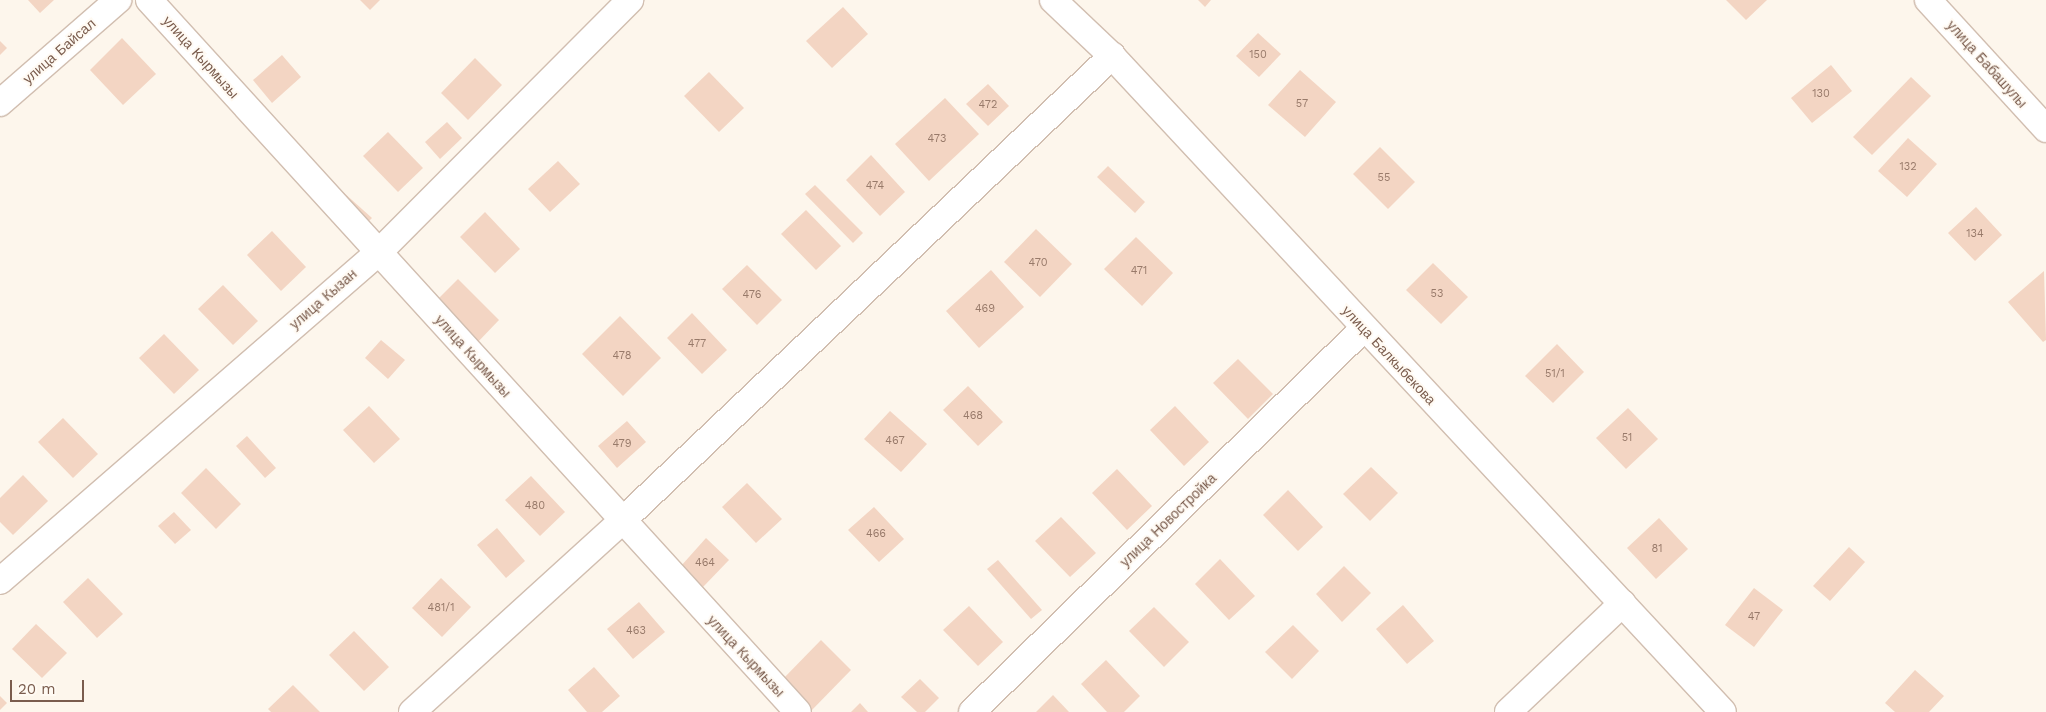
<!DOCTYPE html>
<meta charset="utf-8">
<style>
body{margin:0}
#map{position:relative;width:2046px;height:712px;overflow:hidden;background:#fdf6ec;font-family:"Work Sans",sans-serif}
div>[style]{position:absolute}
.building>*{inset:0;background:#f3d5c3}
.roads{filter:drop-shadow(1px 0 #d1beb0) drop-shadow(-1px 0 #d1beb0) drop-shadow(0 1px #d1beb0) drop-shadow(0 -1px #d1beb0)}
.minor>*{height:26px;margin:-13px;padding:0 13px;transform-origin:13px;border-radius:13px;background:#fff}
span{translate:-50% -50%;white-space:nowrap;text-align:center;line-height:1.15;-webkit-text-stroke:4px #fffaf3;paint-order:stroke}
.number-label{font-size:11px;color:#987a6a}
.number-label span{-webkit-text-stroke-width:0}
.street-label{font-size:14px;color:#7a5c4d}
.scale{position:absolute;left:10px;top:680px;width:74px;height:22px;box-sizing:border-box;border:2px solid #7a5c4d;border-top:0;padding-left:6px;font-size:15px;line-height:18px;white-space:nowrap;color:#7a5c4d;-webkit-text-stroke:4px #fffaf3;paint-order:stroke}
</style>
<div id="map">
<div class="building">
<div style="clip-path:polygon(28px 0,54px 0,40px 13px)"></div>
<div style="clip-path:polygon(360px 0,380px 0,370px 10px)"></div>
<div style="clip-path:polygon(1198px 0,1211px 0,1205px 7px)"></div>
<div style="clip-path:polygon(1726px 0,1767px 0,1746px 20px)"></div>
<div style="clip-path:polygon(843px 7px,868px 34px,832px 68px,806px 41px)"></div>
<div style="clip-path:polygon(1258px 33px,1281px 54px,1259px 77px,1236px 56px)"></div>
<div style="clip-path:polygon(122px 38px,156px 74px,123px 105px,90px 70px)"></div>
<div style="clip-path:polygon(0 41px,7px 48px,0 55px)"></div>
<div style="clip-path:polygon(282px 55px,301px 77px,272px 103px,253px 80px)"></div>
<div style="clip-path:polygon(475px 58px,502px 85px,468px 120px,441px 93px)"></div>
<div style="clip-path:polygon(1831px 65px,1852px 91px,1812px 123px,1791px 98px)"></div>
<div style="clip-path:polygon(1300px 70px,1336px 102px,1305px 137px,1268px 105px)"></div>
<div style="clip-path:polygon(709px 72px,744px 108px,719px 132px,684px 96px)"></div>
<div style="clip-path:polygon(1911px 77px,1931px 96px,1872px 155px,1853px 137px)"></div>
<div style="clip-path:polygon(988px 84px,1009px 106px,988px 126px,966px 104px)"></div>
<div style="clip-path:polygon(945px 98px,979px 134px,929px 181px,895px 144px)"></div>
<div style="clip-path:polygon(447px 122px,462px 138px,440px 159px,425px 142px)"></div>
<div style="clip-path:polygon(388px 132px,423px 168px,398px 192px,363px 156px)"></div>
<div style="clip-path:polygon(1908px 138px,1937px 164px,1907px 197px,1878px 171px)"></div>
<div style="clip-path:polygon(1380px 147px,1415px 182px,1388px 209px,1353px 174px)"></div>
<div style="clip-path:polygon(871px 155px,905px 192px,880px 216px,846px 180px)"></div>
<div style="clip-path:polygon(558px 161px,580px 184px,550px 212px,528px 189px)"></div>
<div style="clip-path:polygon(1108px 166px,1145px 202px,1135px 213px,1097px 177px)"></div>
<div style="clip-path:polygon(815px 185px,863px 233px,853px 243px,805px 194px)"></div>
<div style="clip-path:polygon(343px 192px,372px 218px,363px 227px,334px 202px)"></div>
<div style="clip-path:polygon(1976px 207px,2002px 235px,1975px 261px,1948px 233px)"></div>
<div style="clip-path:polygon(806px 210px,841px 246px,816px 270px,781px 234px)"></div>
<div style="clip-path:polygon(485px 212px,520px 249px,495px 273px,460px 237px)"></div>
<div style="clip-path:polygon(1036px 229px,1072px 264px,1040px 297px,1004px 262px)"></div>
<div style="clip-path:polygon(272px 231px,306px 267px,281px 291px,247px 255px)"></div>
<div style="clip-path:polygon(1136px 237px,1173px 273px,1142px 306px,1104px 269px)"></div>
<div style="clip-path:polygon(1433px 263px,1468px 297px,1441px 324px,1406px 290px)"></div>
<div style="clip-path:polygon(747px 265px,782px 300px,757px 325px,722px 289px)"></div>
<div style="clip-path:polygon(991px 270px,1024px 307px,979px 348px,946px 311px)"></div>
<div style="clip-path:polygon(2044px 271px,2046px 340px,2043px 342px,2008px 302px)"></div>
<div style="clip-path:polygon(458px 279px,499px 320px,475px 345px,433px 304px)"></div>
<div style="clip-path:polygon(223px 285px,258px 321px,233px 345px,198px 309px)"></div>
<div style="clip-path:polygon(692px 313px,727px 350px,702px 374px,667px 338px)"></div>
<div style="clip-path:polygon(620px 316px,661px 358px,623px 396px,582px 354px)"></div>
<div style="clip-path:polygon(164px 334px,199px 370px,174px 394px,139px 358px)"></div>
<div style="clip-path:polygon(381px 340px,405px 360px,388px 379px,365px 358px)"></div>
<div style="clip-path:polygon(1557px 344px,1584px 372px,1553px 403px,1525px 376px)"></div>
<div style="clip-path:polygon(1238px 359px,1273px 394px,1248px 419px,1213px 383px)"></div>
<div style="clip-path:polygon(968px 386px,1003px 422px,978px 446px,943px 410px)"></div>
<div style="clip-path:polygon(369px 406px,400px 439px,374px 463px,343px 430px)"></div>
<div style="clip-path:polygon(1175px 406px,1209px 442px,1184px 466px,1150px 430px)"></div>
<div style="clip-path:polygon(1628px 408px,1658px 439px,1626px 469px,1596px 438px)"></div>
<div style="clip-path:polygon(890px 411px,927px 444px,901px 472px,864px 439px)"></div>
<div style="clip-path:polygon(63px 418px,98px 454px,73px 478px,38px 442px)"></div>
<div style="clip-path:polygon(627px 421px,646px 442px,617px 468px,598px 446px)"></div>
<div style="clip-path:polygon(247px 436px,276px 468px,265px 478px,236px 446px)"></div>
<div style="clip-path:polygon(1371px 467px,1398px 493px,1370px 521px,1343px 494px)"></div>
<div style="clip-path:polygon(206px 468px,241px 504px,216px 529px,181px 493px)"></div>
<div style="clip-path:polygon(1117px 469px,1152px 506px,1127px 530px,1092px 493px)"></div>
<div style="clip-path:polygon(23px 475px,48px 501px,13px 535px,0 522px,0 498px)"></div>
<div style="clip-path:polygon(531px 476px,565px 512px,540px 536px,505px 500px)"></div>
<div style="clip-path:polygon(747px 483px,782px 519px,756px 543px,722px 507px)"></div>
<div style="clip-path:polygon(1288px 490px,1323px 527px,1298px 551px,1263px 515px)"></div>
<div style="clip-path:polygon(874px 507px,904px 539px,879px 562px,848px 530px)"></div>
<div style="clip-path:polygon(174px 512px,191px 530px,175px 544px,158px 526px)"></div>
<div style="clip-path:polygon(1061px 517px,1096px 553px,1070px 577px,1035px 541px)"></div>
<div style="clip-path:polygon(1659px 518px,1688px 549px,1656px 579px,1627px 548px)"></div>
<div style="clip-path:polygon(497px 528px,525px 561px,506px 578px,477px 545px)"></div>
<div style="clip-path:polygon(706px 538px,729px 560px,703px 587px,681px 566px)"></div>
<div style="clip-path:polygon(1849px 547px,1865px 562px,1830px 601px,1813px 586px)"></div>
<div style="clip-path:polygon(1220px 559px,1255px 596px,1229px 620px,1195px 584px)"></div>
<div style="clip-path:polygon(998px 560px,1042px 610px,1031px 619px,987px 569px)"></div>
<div style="clip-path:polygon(1344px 566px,1371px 593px,1342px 622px,1316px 594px)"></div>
<div style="clip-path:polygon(88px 578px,123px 614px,97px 638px,63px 602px)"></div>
<div style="clip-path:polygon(441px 578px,471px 607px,442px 637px,412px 608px)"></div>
<div style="clip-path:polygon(1754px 588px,1783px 610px,1754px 647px,1725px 625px)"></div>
<div style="clip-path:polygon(639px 602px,665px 632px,633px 659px,607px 629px)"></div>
<div style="clip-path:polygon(1403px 605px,1434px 641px,1407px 664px,1376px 629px)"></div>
<div style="clip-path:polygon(969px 606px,1003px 642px,978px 666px,943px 630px)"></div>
<div style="clip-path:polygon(1154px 607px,1189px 642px,1164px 667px,1129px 631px)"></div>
<div style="clip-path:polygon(36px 624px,67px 653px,42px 678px,12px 649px)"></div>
<div style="clip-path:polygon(1293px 625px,1319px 651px,1292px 679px,1265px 652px)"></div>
<div style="clip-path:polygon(354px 631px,389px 667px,364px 691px,329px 655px)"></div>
<div style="clip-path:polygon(821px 640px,851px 670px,810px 712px,780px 682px)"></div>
<div style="clip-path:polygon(1106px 660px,1140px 696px,1124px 712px,1107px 712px,1081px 684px)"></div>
<div style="clip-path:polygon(594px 667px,620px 696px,602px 712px,587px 712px,568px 690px)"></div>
<div style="clip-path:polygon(1915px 670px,1944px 696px,1929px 712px,1895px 712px,1885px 703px)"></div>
<div style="clip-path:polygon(920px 679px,939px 698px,925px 712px,917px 712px,901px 697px)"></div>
<div style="clip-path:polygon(293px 685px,320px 712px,271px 712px,268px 709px)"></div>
<div style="clip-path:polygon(1053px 695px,1069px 712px,1036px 712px)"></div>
<div style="clip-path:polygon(0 696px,7px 703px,0 710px)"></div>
<div style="clip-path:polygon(860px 703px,868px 712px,851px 712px)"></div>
</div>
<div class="roads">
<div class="minor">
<div style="left:149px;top:0;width:963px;rotate:47.65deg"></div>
<div style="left:1053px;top:0;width:81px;rotate:43.5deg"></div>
<div style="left:1112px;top:56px;width:896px;rotate:47.03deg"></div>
<div style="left:1928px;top:0;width:175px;rotate:47.5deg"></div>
<div style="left:0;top:103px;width:157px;rotate:-41.1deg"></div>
<div style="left:0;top:581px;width:502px;rotate:-40.96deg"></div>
<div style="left:379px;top:252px;width:356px;rotate:-45.1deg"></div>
<div style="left:412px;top:712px;width:284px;rotate:-42.3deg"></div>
<div style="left:622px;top:521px;width:676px;rotate:-43.5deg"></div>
<div style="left:972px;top:712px;width:549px;rotate:-44.41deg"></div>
<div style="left:1508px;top:712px;width:158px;rotate:-43.5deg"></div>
</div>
</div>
<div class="number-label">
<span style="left:1258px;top:55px">150</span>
<span style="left:1821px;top:94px">130</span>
<span style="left:1302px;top:104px">57</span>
<span style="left:988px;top:105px">472</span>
<span style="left:937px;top:139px">473</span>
<span style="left:1908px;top:167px">132</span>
<span style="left:1384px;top:178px">55</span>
<span style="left:875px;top:186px">474</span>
<span style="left:1975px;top:234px">134</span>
<span style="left:1038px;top:263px">470</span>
<span style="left:1139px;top:271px">471</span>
<span style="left:1437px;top:294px">53</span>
<span style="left:752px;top:295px">476</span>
<span style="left:985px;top:309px">469</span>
<span style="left:697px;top:344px">477</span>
<span style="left:622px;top:356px">478</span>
<span style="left:1555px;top:374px">51/1</span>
<span style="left:973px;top:416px">468</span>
<span style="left:1627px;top:438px">51</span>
<span style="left:895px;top:441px">467</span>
<span style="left:622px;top:444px">479</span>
<span style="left:535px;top:506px">480</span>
<span style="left:876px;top:534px">466</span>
<span style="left:1657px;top:549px">81</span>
<span style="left:705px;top:563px">464</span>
<span style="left:441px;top:608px">481/1</span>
<span style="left:1754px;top:617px">47</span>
<span style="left:636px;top:631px">463</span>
</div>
<div class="street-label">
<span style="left:59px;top:51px;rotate:-41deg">улица Байсал</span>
<span style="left:201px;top:57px;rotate:48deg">улица Кырмызы</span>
<span style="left:1987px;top:64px;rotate:48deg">улица Бабашулы</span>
<span style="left:323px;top:299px;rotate:-41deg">улица Кызан</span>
<span style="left:1389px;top:355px;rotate:47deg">улица Балкыбекова</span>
<span style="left:473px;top:356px;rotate:48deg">улица Кырмызы</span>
<span style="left:1168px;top:520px;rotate:-44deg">улица Новостройка</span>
<span style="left:746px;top:656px;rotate:47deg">улица Кырмызы</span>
</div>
<div class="scale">20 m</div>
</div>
